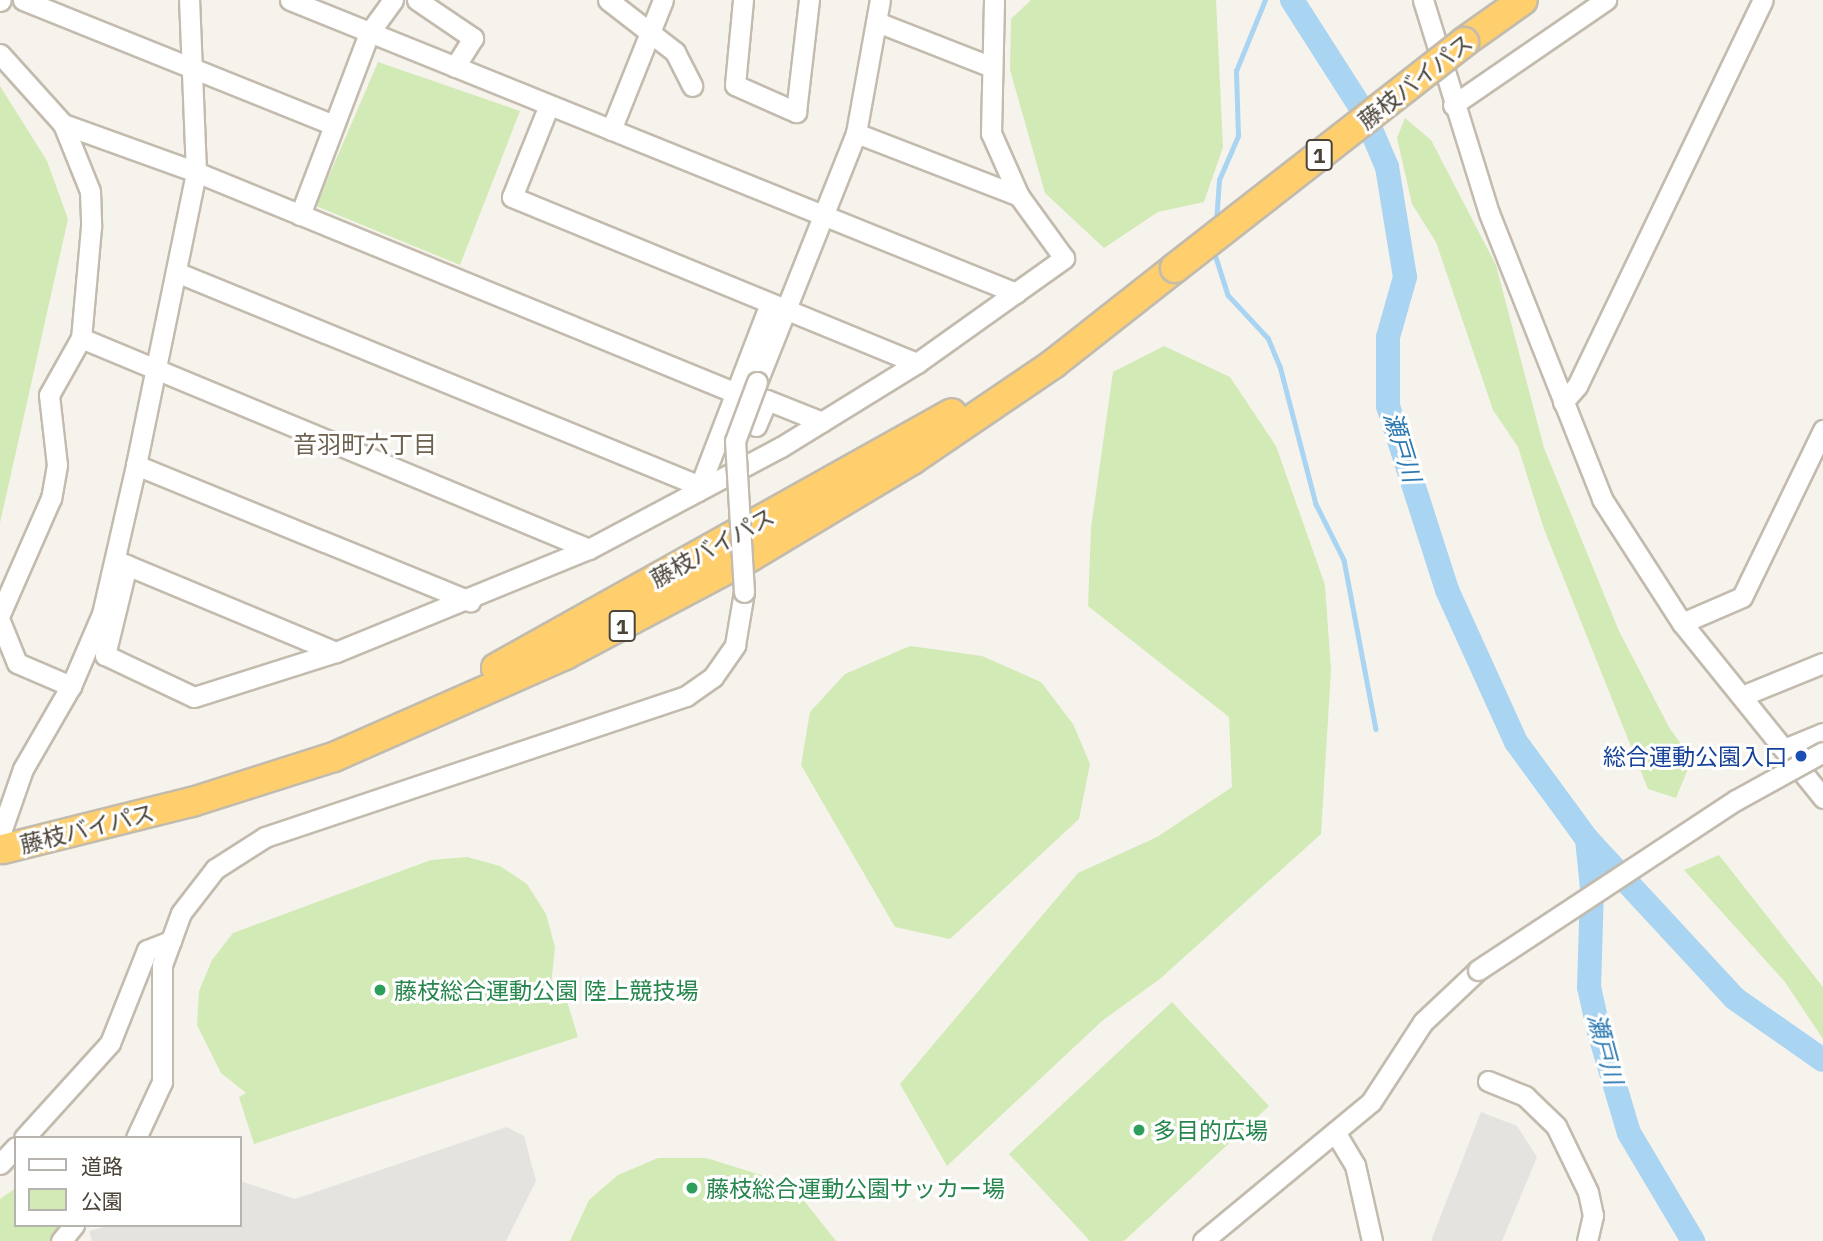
<!DOCTYPE html>
<meta charset="utf-8">
<style>
body{margin:0}
#map{position:relative;width:1823px;height:1241px;overflow:hidden;background:#f6f3ec;font-family:"IBM Plex Sans","Noto Sans JP",sans-serif}
div>[style]{position:absolute}
.green>*{inset:0;background:#d2eab5}
.parking>*{inset:0;background:#e5e3e0}
.stream>*{height:4.5px;margin:-2.25px;padding:0 2.25px;transform-origin:2.25px;border-radius:2.25px;background:#a9d4f2}
.river>*{height:24px;margin:-12px;padding:0 12px;transform-origin:12px;border-radius:12px;background:#a9d4f2}
.roads{filter:drop-shadow(2px 0 #c2bbae) drop-shadow(-2px 0 #c2bbae) drop-shadow(0 2px #c2bbae) drop-shadow(0 -2px #c2bbae)}
.minor>*{height:19px;margin:-9.5px;padding:0 9.5px;transform-origin:9.5px;border-radius:9.5px;background:#fff}
.highway>*{height:28px;margin:-14px;padding:0 14px;transform-origin:14px;border-radius:14px;background:#ffcf6e}
.bridges{filter:drop-shadow(2px 0 #c2bbae) drop-shadow(-2px 0 #c2bbae) drop-shadow(0 2px #c2bbae) drop-shadow(0 -2px #c2bbae)}
.minor-bridge>*{height:19px;margin:-9.5px;padding:0 9.5px;transform-origin:9.5px;border-radius:9.5px;background:#fff}
.highway-bridge>*{height:28px;margin:-14px;padding:0 14px;transform-origin:14px;border-radius:14px;background:#ffcf6e}
.dots>*{width:19px;height:19px;translate:-50% -50%;box-sizing:border-box;border:4px solid #fff;border-radius:50%}
span{translate:-50% -50%;white-space:nowrap;text-align:center;line-height:1.15;-webkit-text-stroke:6px #fff;paint-order:stroke}
.shield-label span{padding:2px 5px;background:#fff;border:2px solid;border-radius:5px;-webkit-text-stroke-width:0}
.shield-label{font-size:21px;color:#4b4439;font-weight:700}
.street-label{font-size:23px;color:#4b4439}
.transit-label{font-size:23px;color:#164399}
.right{translate:-100% -50%;text-align:right}
.leisure-label{font-size:23px;color:#27864d}
.left{translate:0 -50%;text-align:left}
.neighbourhood-label{font-size:24px;color:#6e6250}
.water-label{font-size:24px;color:#2e7ab2;font-style:italic}
.legend{position:absolute;left:14px;top:1136px;width:228px;height:91px;box-sizing:border-box;background:#fff;border:2px solid #b7b4b0;margin:0;padding:9px 12px;list-style:none;font-size:21px;color:#4b4439}
.legend li{display:flex;align-items:center;gap:14px;height:35px}
.legend b{width:35px;border:2px solid #b7b4b0}
</style>
<div id="map">
<div class="green">
<div style="clip-path:polygon(1031px 0,1216px 0,1223px 147px,1204px 202px,1158px 212px,1104px 248px,1045px 193px,1010px 70px,1011px 19px)"></div>
<div style="clip-path:polygon(378px 62px,520px 111px,460px 265px,316px 206px)"></div>
<div style="clip-path:polygon(0 86px,47px 161px,68px 219px,0 523px)"></div>
<div style="clip-path:polygon(1405px 118px,1431px 140px,1496px 265px,1544px 448px,1619px 631px,1670px 729px,1692px 759px,1676px 798px,1648px 789px,1544px 529px,1518px 447px,1493px 410px,1436px 242px,1412px 204px,1397px 138px)"></div>
<div style="clip-path:polygon(1164px 346px,1230px 377px,1276px 446px,1325px 585px,1331px 670px,1321px 834px,1161px 978px,1102px 1021px,947px 1166px,900px 1084px,1078px 873px,1157px 837px,1232px 787px,1229px 717px,1088px 606px,1091px 528px,1113px 372px)"></div>
<div style="clip-path:polygon(910px 646px,982px 656px,1041px 682px,1073px 724px,1090px 764px,1079px 819px,950px 939px,895px 927px,801px 765px,810px 712px,845px 674px)"></div>
<div style="clip-path:polygon(1719px 855px,1823px 987px,1823px 1039px,1785px 982px,1684px 870px)"></div>
<div style="clip-path:polygon(467px 857px,500px 866px,527px 884px,546px 914px,555px 947px,551px 986px,561px 982px,578px 1037px,254px 1144px,239px 1097px,246px 1093px,221px 1073px,197px 1025px,199px 991px,212px 960px,233px 933px,431px 860px)"></div>
<div style="clip-path:polygon(1172px 1002px,1269px 1106px,1124px 1241px,1090px 1241px,1009px 1154px)"></div>
<div style="clip-path:polygon(658px 1158px,706px 1158px,761px 1175px,805px 1202px,836px 1241px,570px 1241px,589px 1200px,618px 1175px)"></div>
<div style="clip-path:polygon(16px 1188px,16px 1225px,63px 1225px,51px 1241px,0 1241px,0 1199px)"></div>
</div>
<div class="parking">
<div style="clip-path:polygon(1481px 1112px,1517px 1126px,1537px 1157px,1502px 1241px,1431px 1241px)"></div>
<div style="clip-path:polygon(507px 1127px,524px 1136px,536px 1181px,506px 1241px,92px 1241px,89px 1231px,112px 1225px,240px 1225px,240px 1181px,295px 1199px)"></div>
</div>
<div class="stream">
<div style="left:1216px;top:222px;width:42px;rotate:-85.9deg"></div>
<div style="left:1219px;top:180px;width:48px;rotate:-66.6deg"></div>
<div style="left:1238px;top:136px;width:65px;rotate:-91.8deg"></div>
<div style="left:1236px;top:71px;width:77px;rotate:-67.8deg"></div>
<div style="left:1214px;top:251px;width:46px;rotate:72.3deg"></div>
<div style="left:1228px;top:295px;width:59px;rotate:47.1deg"></div>
<div style="left:1268px;top:338px;width:30px;rotate:67deg"></div>
<div style="left:1280px;top:366px;width:143px;rotate:75.4deg"></div>
<div style="left:1316px;top:504px;width:63px;rotate:63.4deg"></div>
<div style="left:1344px;top:560px;width:172px;rotate:79.3deg"></div>
</div>
<div class="river">
<div style="left:1292px;top:0;width:132px;rotate:57.4deg"></div>
<div style="left:1363px;top:111px;width:61px;rotate:66.8deg"></div>
<div style="left:1387px;top:167px;width:111px;rotate:80.7deg"></div>
<div style="left:1405px;top:277px;width:62px;rotate:105.8deg"></div>
<div style="left:1388px;top:337px;width:69px;rotate:90deg"></div>
<div style="left:1388px;top:406px;width:193px;rotate:72.2deg"></div>
<div style="left:1447px;top:590px;width:167px;rotate:65.6deg"></div>
<div style="left:1516px;top:742px;width:120px;rotate:53.8deg"></div>
<div style="left:1587px;top:839px;width:217px;rotate:47.2deg"></div>
<div style="left:1734px;top:998px;width:108px;rotate:34.9deg"></div>
<div style="left:1587px;top:839px;width:49px;rotate:84.2deg"></div>
<div style="left:1592px;top:888px;width:99px;rotate:91.7deg"></div>
<div style="left:1589px;top:987px;width:46px;rotate:77.5deg"></div>
<div style="left:1599px;top:1032px;width:105px;rotate:73.5deg"></div>
<div style="left:1629px;top:1133px;width:126px;rotate:59.3deg"></div>
</div>
<div class="roads">
<div class="minor">
<div style="left:23px;top:0;width:335px;rotate:21.9deg"></div>
<div style="left:290px;top:0;width:783px;rotate:21.98deg"></div>
<div style="left:417px;top:0;width:68px;rotate:34.2deg"></div>
<div style="left:473px;top:38px;width:34px;rotate:122deg"></div>
<div style="left:608px;top:0;width:85px;rotate:37.8deg"></div>
<div style="left:675px;top:52px;width:38px;rotate:63deg"></div>
<div style="left:743px;top:0;width:85px;rotate:95.4deg"></div>
<div style="left:735px;top:85px;width:67px;rotate:23.9deg"></div>
<div style="left:796px;top:112px;width:113px;rotate:-83.4deg"></div>
<div style="left:1423px;top:0;width:223px;rotate:72.8deg"></div>
<div style="left:1489px;top:213px;width:308px;rotate:68.4deg"></div>
<div style="left:1602px;top:499px;width:148px;rotate:57.2deg"></div>
<div style="left:1682px;top:623px;width:225px;rotate:51.1deg"></div>
<div style="left:0;top:1px;width:1px;rotate:-45deg"></div>
<div style="left:877px;top:22px;width:123px;rotate:21.4deg"></div>
<div style="left:0;top:54px;width:94px;rotate:48deg"></div>
<div style="left:63px;top:124px;width:72px;rotate:68.1deg"></div>
<div style="left:90px;top:191px;width:36px;rotate:88deg"></div>
<div style="left:91px;top:227px;width:111px;rotate:95.1deg"></div>
<div style="left:81px;top:338px;width:65px;rotate:119.3deg"></div>
<div style="left:49px;top:395px;width:70px;rotate:83.5deg"></div>
<div style="left:57px;top:465px;width:34px;rotate:100deg"></div>
<div style="left:51px;top:498px;width:127px;rotate:113.7deg"></div>
<div style="left:549px;top:105px;width:99px;rotate:111.9deg"></div>
<div style="left:512px;top:197px;width:438px;rotate:22.3deg"></div>
<div style="left:1453px;top:105px;width:186px;rotate:-34.5deg"></div>
<div style="left:63px;top:124px;width:141px;rotate:19.8deg"></div>
<div style="left:196px;top:172px;width:583px;rotate:22.26deg"></div>
<div style="left:611px;top:130px;width:140px;rotate:-68.2deg"></div>
<div style="left:856px;top:133px;width:175px;rotate:21.1deg"></div>
<div style="left:300px;top:215px;width:195px;rotate:-69.2deg"></div>
<div style="left:369px;top:33px;width:41px;rotate:-54deg"></div>
<div style="left:176px;top:272px;width:566px;rotate:22.21deg"></div>
<div style="left:81px;top:338px;width:550px;rotate:22.56deg"></div>
<div style="left:757px;top:382px;width:268px;rotate:-68.3deg"></div>
<div style="left:856px;top:133px;width:135px;rotate:-79.8deg"></div>
<div style="left:1563px;top:402px;width:21px;rotate:-49deg"></div>
<div style="left:1577px;top:386px;width:428px;rotate:-64.3deg"></div>
<div style="left:756px;top:426px;width:28px;rotate:-67deg"></div>
<div style="left:767px;top:400px;width:59px;rotate:21.8deg"></div>
<div style="left:136px;top:465px;width:361px;rotate:22.2deg"></div>
<div style="left:698px;top:491px;width:201px;rotate:-69deg"></div>
<div style="left:117px;top:561px;width:237px;rotate:22.6deg"></div>
<div style="left:127px;top:565px;width:93px;rotate:103.7deg"></div>
<div style="left:105px;top:655px;width:98px;rotate:25.3deg"></div>
<div style="left:194px;top:697px;width:149px;rotate:-17.6deg"></div>
<div style="left:336px;top:652px;width:273px;rotate:-22.2deg"></div>
<div style="left:589px;top:549px;width:217px;rotate:-28deg"></div>
<div style="left:781px;top:447px;width:160px;rotate:-31.7deg"></div>
<div style="left:917px;top:363px;width:181px;rotate:-35.5deg"></div>
<div style="left:1064px;top:258px;width:77px;rotate:-126deg"></div>
<div style="left:1019px;top:196px;width:69px;rotate:-114deg"></div>
<div style="left:991px;top:133px;width:133px;rotate:-88.7deg"></div>
<div style="left:0;top:621px;width:45px;rotate:68deg"></div>
<div style="left:17px;top:663px;width:59px;rotate:23.1deg"></div>
<div style="left:1682px;top:623px;width:65px;rotate:-23.4deg"></div>
<div style="left:1742px;top:597px;width:186px;rotate:-64.1deg"></div>
<div style="left:1742px;top:696px;width:87px;rotate:-22.2deg"></div>
<div style="left:1784px;top:749px;width:42px;rotate:-22.3deg"></div>
<div style="left:0;top:835px;width:70px;rotate:-70.8deg"></div>
<div style="left:23px;top:769px;width:96px;rotate:-60deg"></div>
<div style="left:71px;top:686px;width:78px;rotate:-66.7deg"></div>
<div style="left:102px;top:614px;width:153px;rotate:-77.1deg"></div>
<div style="left:136px;top:465px;width:299px;rotate:-78.4deg"></div>
<div style="left:196px;top:172px;width:172px;rotate:-92.3deg"></div>
<div style="left:1488px;top:1081px;width:40px;rotate:22deg"></div>
<div style="left:1525px;top:1096px;width:43px;rotate:44.1deg"></div>
<div style="left:1556px;top:1126px;width:73px;rotate:64.1deg"></div>
<div style="left:1588px;top:1192px;width:24px;rotate:78deg"></div>
<div style="left:1593px;top:1215px;width:27px;rotate:103deg"></div>
<div style="left:1335px;top:1132px;width:39px;rotate:59deg"></div>
<div style="left:1355px;top:1165px;width:78px;rotate:77.4deg"></div>
<div style="left:24px;top:1138px;width:128px;rotate:-47.8deg"></div>
<div style="left:110px;top:1043px;width:100px;rotate:-68.3deg"></div>
<div style="left:147px;top:950px;width:26px;rotate:-21deg"></div>
<div style="left:136px;top:1138px;width:62px;rotate:-65.1deg"></div>
<div style="left:162px;top:1082px;width:117px;rotate:-90deg"></div>
<div style="left:162px;top:965px;width:55px;rotate:-69.9deg"></div>
<div style="left:181px;top:913px;width:56px;rotate:-52.3deg"></div>
<div style="left:215px;top:869px;width:59px;rotate:-32.6deg"></div>
<div style="left:265px;top:837px;width:444px;rotate:-18.5deg"></div>
<div style="left:686px;top:696px;width:33px;rotate:-35deg"></div>
<div style="left:713px;top:677px;width:39px;rotate:-55deg"></div>
<div style="left:735px;top:645px;width:54px;rotate:-80.4deg"></div>
<div style="left:0;top:1164px;width:23px;rotate:-47deg"></div>
<div style="left:61px;top:1241px;width:21px;rotate:-51deg"></div>
<div style="left:1203px;top:1241px;width:218px;rotate:-39.6deg"></div>
<div style="left:1371px;top:1102px;width:95px;rotate:-57deg"></div>
<div style="left:1423px;top:1022px;width:76px;rotate:-43.4deg"></div>
</div>
<div class="highway">
<div style="left:1464px;top:42px;width:72px;rotate:-35.4deg"></div>
<div style="left:496px;top:668px;width:522px;rotate:-29.21deg"></div>
<div style="left:3px;top:849px;width:195px;rotate:-14deg"></div>
<div style="left:192px;top:802px;width:149px;rotate:-17.6deg"></div>
<div style="left:334px;top:757px;width:253px;rotate:-23.8deg"></div>
<div style="left:565px;top:655px;width:209px;rotate:-27.9deg"></div>
<div style="left:750px;top:557px;width:189px;rotate:-30.9deg"></div>
<div style="left:912px;top:460px;width:171px;rotate:-34.2deg"></div>
<div style="left:1053px;top:364px;width:155px;rotate:-38.2deg"></div>
</div>
</div>
<div class="bridges">
<div class="minor-bridge">
<div style="left:744px;top:592px;width:151px;rotate:-93.4deg"></div>
<div style="left:735px;top:441px;width:63px;rotate:-69.6deg"></div>
<div style="left:1478px;top:970px;width:309px;rotate:-33.4deg"></div>
<div style="left:1736px;top:800px;width:99px;rotate:-28.9deg"></div>
</div>
<div class="highway-bridge">
<div style="left:1175px;top:268px;width:367px;rotate:-38deg"></div>
</div>
</div>
<div class="dots">
<div style="left:1801px;top:756px;background:#1a4fb4"></div>
<div style="left:380px;top:990px;background:#2e9e5b"></div>
<div style="left:1139px;top:1130px;background:#2e9e5b"></div>
<div style="left:692px;top:1188px;background:#2e9e5b"></div>
</div>
<div class="shield-label">
<span style="left:1319px;top:155px">1</span>
<span style="left:622px;top:626px">1</span>
</div>
<div class="street-label">
<span style="left:1415px;top:81px;rotate:-38deg">藤枝バイパス</span>
<span style="left:712px;top:547px;rotate:-29deg">藤枝バイパス</span>
<span style="left:87px;top:828px;rotate:-14deg">藤枝バイパス</span>
</div>
<div class="transit-label">
<span class="right" style="left:1787px;top:756px">総合運動公園入口</span>
</div>
<div class="leisure-label">
<span class="left" style="left:394px;top:990px">藤枝総合運動公園 陸上競技場</span>
<span class="left" style="left:1153px;top:1130px">多目的広場</span>
<span class="left" style="left:706px;top:1188px">藤枝総合運動公園サッカー場</span>
</div>
<div class="neighbourhood-label">
<span style="left:365px;top:445px">音羽町六丁目</span>
</div>
<div class="water-label">
<span style="left:1402px;top:447px;rotate:73deg">瀬戸川</span>
<span style="left:1605px;top:1049px;rotate:75deg">瀬戸川</span>
</div>
<ul class="legend">
<li><b style="height:9px;background:#fff"></b>道路</li>
<li><b style="height:19px;background:#d2eab5"></b>公園</li>
</ul>
</div>
